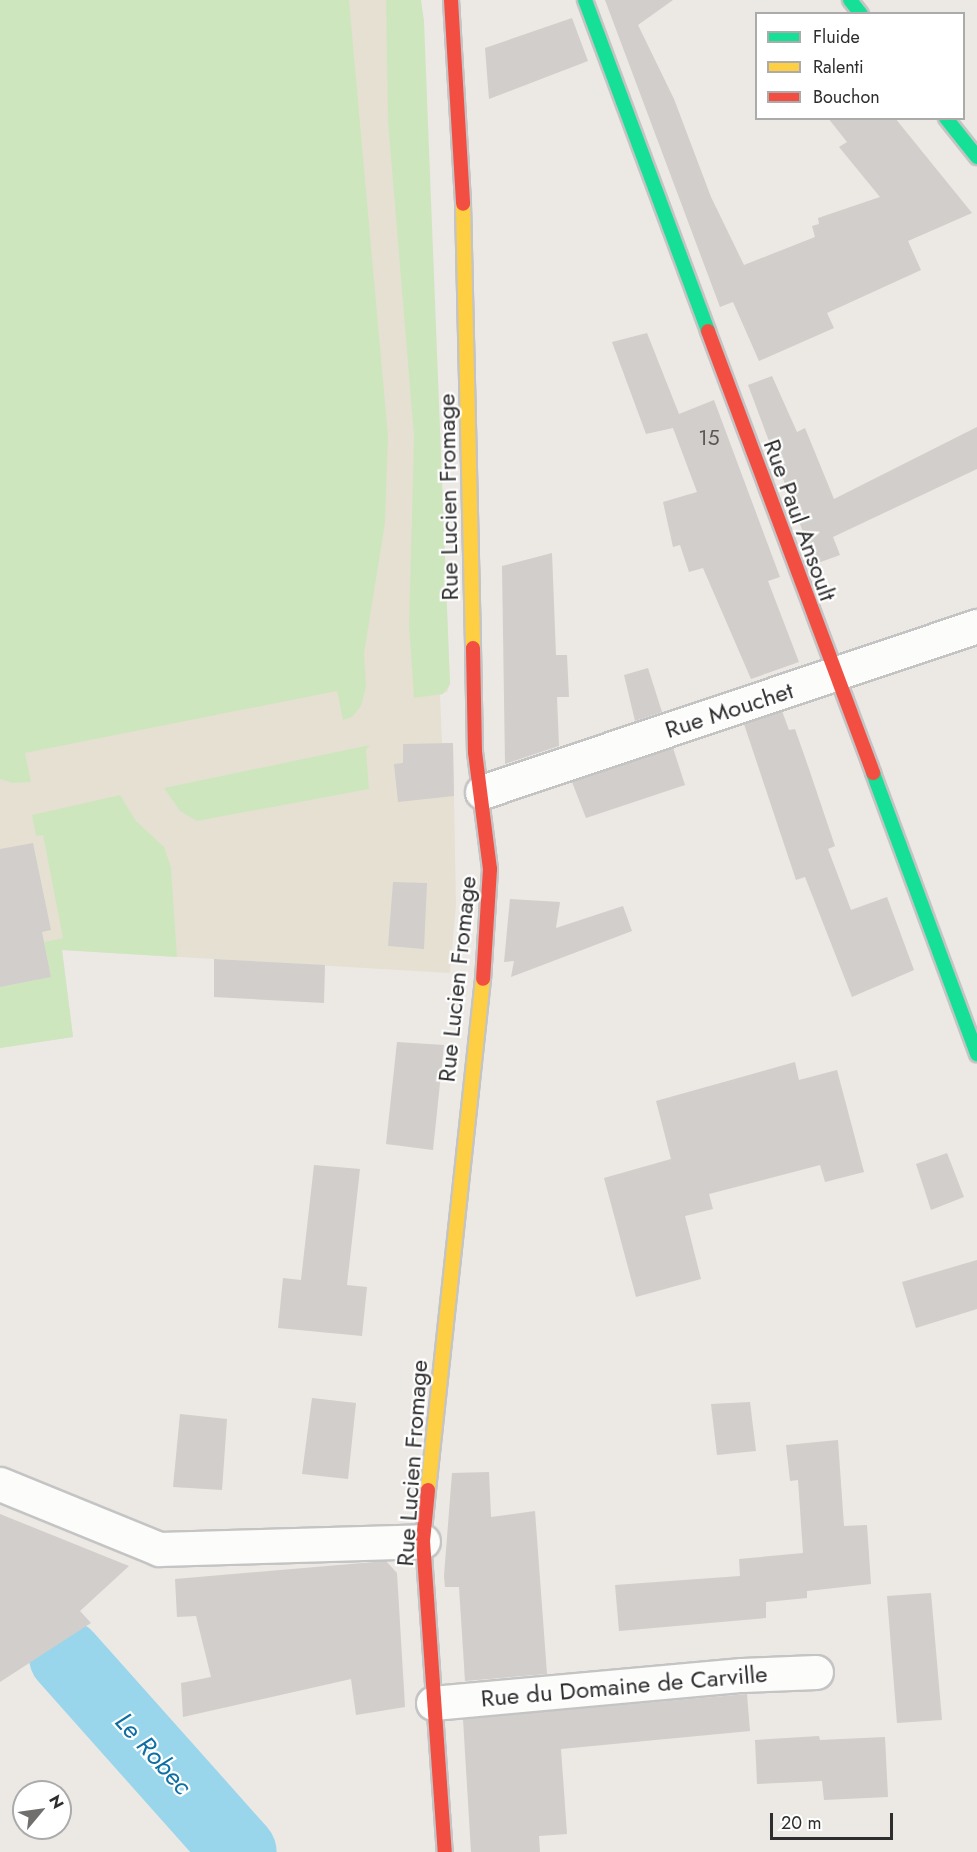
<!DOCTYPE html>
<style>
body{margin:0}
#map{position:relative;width:977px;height:1852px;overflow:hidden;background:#ece8e4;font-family:Jost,sans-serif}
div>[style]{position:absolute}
.education>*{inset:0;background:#e6e0d3}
.green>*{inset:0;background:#cee6be}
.river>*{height:74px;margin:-37px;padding:0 37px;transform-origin:37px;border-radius:37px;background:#99d6ec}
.building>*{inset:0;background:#d1cecb}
.roads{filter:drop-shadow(2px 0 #c5c4c5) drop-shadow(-2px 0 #c5c4c5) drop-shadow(0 2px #c5c4c5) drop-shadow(0 -2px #c5c4c5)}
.street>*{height:33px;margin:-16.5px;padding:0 16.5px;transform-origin:16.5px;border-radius:16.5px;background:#fcfcfb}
.fast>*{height:14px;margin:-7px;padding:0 7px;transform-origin:7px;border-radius:7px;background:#16e098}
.slow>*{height:14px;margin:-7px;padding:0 7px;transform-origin:7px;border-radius:7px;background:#ffcf43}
.jam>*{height:14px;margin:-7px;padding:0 7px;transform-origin:7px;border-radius:7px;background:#f24e42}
span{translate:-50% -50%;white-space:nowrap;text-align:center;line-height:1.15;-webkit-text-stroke:4.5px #fff;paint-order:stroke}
.number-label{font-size:21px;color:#585857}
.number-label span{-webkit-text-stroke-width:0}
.street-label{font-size:24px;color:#2e2e2e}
.water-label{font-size:26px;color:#0d6fa3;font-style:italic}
.legend{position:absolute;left:755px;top:12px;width:210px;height:108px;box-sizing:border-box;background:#fff;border:2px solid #ababab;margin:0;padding:8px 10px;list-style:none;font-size:18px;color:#2e2e2e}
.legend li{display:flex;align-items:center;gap:12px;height:30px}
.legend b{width:30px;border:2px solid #ababab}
.north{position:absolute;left:12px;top:1780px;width:60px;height:60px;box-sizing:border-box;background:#fff;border:2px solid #ababab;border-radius:50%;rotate:61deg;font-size:16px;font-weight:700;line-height:24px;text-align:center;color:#2e2e2e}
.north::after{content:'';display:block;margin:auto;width:21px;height:27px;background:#706f6e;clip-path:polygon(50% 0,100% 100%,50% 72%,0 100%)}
.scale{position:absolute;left:770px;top:1813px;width:123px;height:27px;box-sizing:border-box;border:3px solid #2e2e2e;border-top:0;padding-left:8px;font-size:18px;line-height:21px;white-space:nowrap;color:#2e2e2e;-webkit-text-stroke:4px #fff;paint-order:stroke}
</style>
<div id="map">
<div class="education">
<div style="clip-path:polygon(0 0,421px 0,450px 684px,447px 692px,440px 694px,442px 743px,453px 743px,456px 905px,450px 973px,62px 950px,73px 1037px,0 1048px)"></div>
</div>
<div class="green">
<div style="clip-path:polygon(0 0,349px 0,388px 436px,385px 523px,364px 654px,366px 687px,361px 706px,352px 717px,343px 720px,337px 691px,25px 753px,31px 782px,13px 783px,0 779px)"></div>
<div style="clip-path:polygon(386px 0,421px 0,424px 21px,450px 684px,443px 694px,414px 698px,409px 626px,414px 437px,388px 121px)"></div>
<div style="clip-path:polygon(370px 745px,366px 750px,369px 789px,197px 821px,180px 811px,164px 788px)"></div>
<div style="clip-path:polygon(120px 795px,136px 821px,164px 847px,171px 867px,177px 957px,62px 950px,73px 1037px,0 1048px,0 987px,51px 977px,44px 942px,63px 938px,43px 835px,36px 836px,32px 815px)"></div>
</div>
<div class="river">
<div style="left:66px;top:1657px;width:261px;rotate:48.3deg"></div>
</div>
<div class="building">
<div style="clip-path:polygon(605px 0,673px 0,638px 25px,674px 99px,711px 197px,744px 265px,815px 237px,812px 226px,819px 224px,818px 218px,880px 197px,839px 147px,847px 142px,828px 118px,895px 118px,972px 213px,908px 241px,921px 270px,827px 313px,834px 328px,759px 361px,733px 302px,720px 307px)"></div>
<div style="clip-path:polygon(572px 18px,588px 61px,489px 99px,485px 48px)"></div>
<div style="clip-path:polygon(647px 333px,679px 414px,714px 400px,780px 577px,768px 581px,799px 662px,751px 679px,703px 568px,689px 572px,680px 545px,673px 547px,663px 502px,697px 492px,673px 428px,646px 434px,612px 342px)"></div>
<div style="clip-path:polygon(772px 376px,797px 432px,805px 428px,834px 499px,977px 427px,977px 469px,833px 537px,840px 555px,815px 564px,748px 385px)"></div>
<div style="clip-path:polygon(552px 553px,556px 655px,567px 655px,569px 697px,557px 697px,559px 746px,505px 764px,502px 566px)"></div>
<div style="clip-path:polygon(648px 668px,662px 712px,635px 721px,624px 675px)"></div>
<div style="clip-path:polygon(782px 711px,789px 730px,795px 729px,809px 769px,835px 846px,828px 849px,851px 910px,887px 897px,914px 970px,852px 997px,805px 877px,796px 880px,744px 724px)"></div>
<div style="clip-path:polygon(453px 743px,454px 796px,398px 802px,394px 764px,403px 763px,403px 744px)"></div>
<div style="clip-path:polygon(673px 748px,685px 785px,586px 818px,572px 782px)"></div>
<div style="clip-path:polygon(33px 843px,51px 930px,42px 932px,51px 977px,0 987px,0 849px)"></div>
<div style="clip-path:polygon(393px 882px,427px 883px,424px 949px,388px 946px)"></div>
<div style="clip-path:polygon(510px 899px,560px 902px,556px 928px,623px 906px,632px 931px,511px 977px,514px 961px,504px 962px)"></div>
<div style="clip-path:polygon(214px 959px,325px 965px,324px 1003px,214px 997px)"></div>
<div style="clip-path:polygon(397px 1042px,444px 1045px,433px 1150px,386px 1144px)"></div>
<div style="clip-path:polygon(795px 1062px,799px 1080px,837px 1070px,864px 1172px,825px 1182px,820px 1165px,709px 1194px,713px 1209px,685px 1216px,701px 1279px,636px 1297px,604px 1178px,671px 1159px,656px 1101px)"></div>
<div style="clip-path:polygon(947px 1153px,964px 1197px,931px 1210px,916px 1164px)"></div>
<div style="clip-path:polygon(314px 1165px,360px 1169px,347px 1285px,367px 1287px,362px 1336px,278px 1328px,283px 1278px,301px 1280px)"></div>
<div style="clip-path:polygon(977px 1260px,977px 1309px,916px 1328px,902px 1282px)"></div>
<div style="clip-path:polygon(312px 1398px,356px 1403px,348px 1479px,302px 1474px)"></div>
<div style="clip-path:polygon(750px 1402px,756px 1451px,717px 1455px,711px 1404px)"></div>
<div style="clip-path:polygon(180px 1414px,227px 1419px,222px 1490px,173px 1487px)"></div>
<div style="clip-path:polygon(838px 1440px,844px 1526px,867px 1525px,871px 1584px,807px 1591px,807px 1598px,766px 1602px,766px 1618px,619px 1631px,615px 1585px,740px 1576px,739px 1559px,803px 1553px,798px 1480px,790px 1481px,786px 1445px)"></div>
<div style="clip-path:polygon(489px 1472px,491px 1517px,535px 1511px,547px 1674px,465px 1681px,459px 1587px,445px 1587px,444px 1576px,452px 1473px)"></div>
<div style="clip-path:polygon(0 1514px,129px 1566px,80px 1611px,91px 1623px,0 1682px)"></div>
<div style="clip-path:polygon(386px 1561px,397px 1573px,405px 1707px,356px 1715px,351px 1679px,183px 1717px,181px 1683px,211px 1677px,196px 1616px,177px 1617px,175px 1579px)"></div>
<div style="clip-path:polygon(931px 1593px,942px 1720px,897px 1723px,887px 1596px)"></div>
<div style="clip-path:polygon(747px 1694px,750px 1731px,561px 1749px,567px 1834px,539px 1836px,540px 1852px,471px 1852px,463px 1719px)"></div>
<div style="clip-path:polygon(819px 1736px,820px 1740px,885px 1737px,888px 1797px,824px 1800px,822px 1781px,757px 1784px,755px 1740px)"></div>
</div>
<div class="roads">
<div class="street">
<div style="left:482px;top:792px;width:522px;rotate:-18.54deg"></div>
<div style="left:0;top:1484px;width:172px;rotate:22.2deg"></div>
<div style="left:159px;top:1549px;width:264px;rotate:-1.7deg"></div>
<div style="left:433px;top:1703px;width:310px;rotate:-5.2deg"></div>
<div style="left:742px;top:1675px;width:74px;rotate:-2.3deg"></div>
</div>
<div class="fast">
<div style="left:585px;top:0;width:353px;rotate:69.6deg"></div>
<div style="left:850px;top:0;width:18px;rotate:52deg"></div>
<div style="left:946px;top:118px;width:50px;rotate:51.5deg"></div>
<div style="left:873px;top:773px;width:300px;rotate:69.7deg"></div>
</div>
<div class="slow">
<div style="left:463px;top:204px;width:444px;rotate:88.7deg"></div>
<div style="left:428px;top:1490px;width:514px;rotate:-83.86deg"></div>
</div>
<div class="jam">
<div style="left:451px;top:0;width:204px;rotate:86.6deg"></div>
<div style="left:708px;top:331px;width:472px;rotate:69.5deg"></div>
<div style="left:473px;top:648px;width:104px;rotate:88.9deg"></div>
<div style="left:475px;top:752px;width:118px;rotate:82.7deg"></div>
<div style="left:490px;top:869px;width:110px;rotate:93.6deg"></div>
<div style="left:428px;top:1490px;width:51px;rotate:95.6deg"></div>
<div style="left:423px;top:1541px;width:312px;rotate:86deg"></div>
</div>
</div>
<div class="number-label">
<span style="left:709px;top:438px">15</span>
</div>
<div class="street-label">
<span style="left:448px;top:497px;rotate:-91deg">Rue Lucien Fromage</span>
<span style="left:800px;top:520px;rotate:70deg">Rue Paul Ansoult</span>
<span style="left:729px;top:710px;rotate:-18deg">Rue Mouchet</span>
<span style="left:457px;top:979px;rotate:-84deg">Rue Lucien Fromage</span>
<span style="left:412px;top:1463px;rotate:-86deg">Rue Lucien Fromage</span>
<span style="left:624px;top:1686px;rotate:-5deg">Rue du Domaine de Carville</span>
</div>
<div class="water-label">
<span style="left:153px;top:1754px;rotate:48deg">Le Robec</span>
</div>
<ul class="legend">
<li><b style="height:8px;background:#16e098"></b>Fluide</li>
<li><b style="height:8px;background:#ffcf43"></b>Ralenti</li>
<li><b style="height:8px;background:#f24e42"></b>Bouchon</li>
</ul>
<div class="north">N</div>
<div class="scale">20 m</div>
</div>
